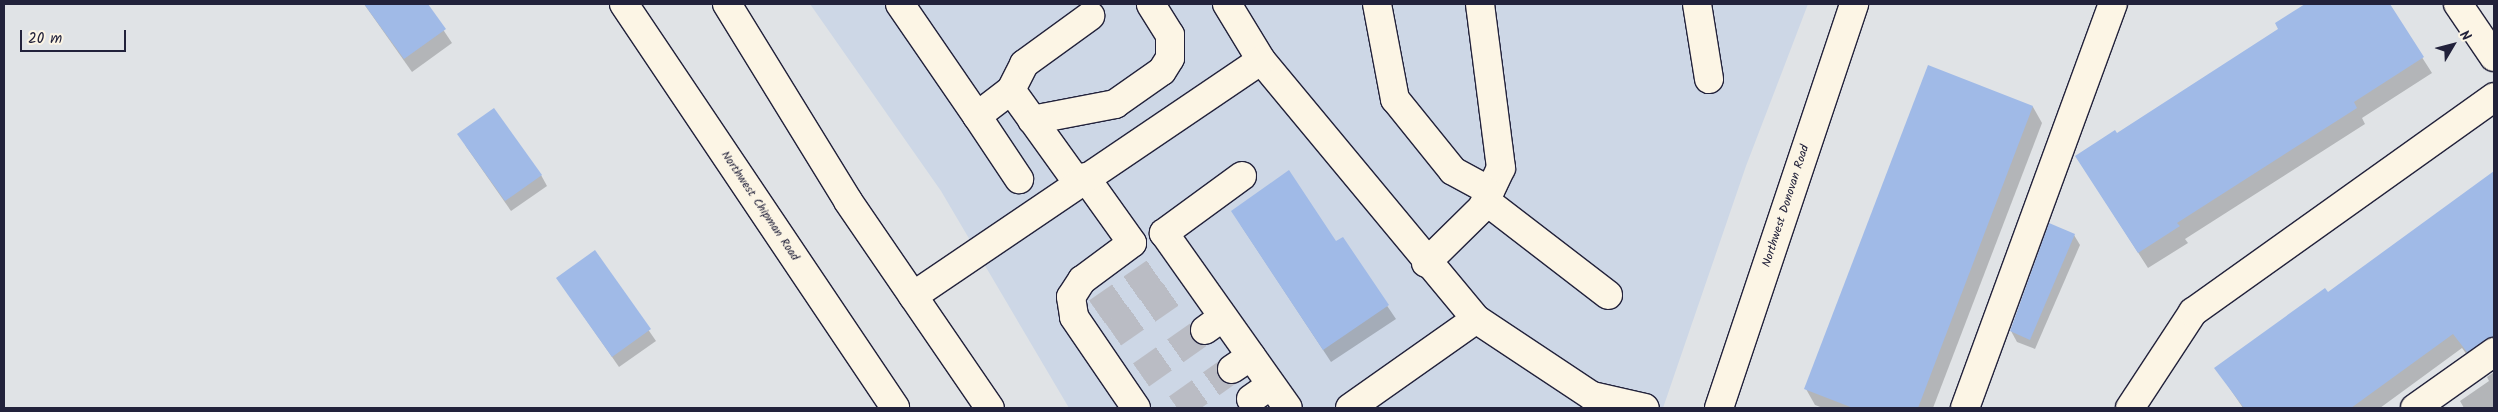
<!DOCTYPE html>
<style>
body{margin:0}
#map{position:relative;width:2498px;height:412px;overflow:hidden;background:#e0e3e6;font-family:Kalam,sans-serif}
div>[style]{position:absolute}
.built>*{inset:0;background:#cdd7e6}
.shadow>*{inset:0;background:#0003}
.building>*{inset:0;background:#a0bae7}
.minor-tunnel>*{height:28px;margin-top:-14px;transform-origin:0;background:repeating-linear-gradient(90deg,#babcc4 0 28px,transparent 0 42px)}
.roads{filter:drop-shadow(1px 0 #22223b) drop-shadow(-1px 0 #22223b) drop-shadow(0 1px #22223b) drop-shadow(0 -1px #22223b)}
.minor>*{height:28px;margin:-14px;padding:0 14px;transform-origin:14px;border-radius:14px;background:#fcf5e5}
.major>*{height:28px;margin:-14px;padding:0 14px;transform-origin:14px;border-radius:14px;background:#fcf5e5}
span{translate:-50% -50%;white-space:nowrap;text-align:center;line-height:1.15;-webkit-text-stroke:4px #fcf5e5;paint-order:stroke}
.street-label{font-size:12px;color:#22223b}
.frame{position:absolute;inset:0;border:5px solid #22223b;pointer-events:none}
.north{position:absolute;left:2428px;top:20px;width:50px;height:50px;-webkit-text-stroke:4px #fcf5e5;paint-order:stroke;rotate:53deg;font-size:14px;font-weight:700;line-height:20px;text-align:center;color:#22223b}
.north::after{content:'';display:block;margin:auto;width:18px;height:22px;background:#22223b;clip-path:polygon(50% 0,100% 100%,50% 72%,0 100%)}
.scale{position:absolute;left:20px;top:30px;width:106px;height:22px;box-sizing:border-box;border:2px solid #22223b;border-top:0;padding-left:6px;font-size:15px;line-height:18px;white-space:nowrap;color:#22223b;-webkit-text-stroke:4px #fcf5e5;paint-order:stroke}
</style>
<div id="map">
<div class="built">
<div style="clip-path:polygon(810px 4px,1808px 4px,1746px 166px,1663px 408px,1069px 408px,941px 191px)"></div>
</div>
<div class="shadow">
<div style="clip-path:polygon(364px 4px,426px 4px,452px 43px,412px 72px)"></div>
<div style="clip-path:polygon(2307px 4px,2388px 4px,2432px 73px,2362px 118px,2365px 124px,2185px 239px,2188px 243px,2148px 268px,2076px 156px,2116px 135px,2280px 30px,2276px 24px)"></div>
<div style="clip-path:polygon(1928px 67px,2033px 107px,2042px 123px,1933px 408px,1823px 408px,1815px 405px,1806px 389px)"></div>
<div style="clip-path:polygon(465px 145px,541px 175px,547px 186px,511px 211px)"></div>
<div style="clip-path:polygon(2494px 172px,2494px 354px,2476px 367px,2462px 348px,2380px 408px,2243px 408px,2216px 368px,2328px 294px)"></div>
<div style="clip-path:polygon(1240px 224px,1336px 243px,1342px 239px,1396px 319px,1331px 362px)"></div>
<div style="clip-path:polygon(2074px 235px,2080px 245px,2035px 349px,2017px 342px,2011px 331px)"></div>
<div style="clip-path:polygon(595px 252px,656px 341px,619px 367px,557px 278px)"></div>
<div style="clip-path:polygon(2494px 372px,2494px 408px,2464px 408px,2460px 401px,2489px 381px,2487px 377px)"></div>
</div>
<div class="building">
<div style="clip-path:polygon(364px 4px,428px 4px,446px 29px,404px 59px)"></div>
<div style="clip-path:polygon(2305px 4px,2390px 4px,2424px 57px,2354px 102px,2357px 108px,2177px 223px,2180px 226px,2138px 253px,2075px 156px,2115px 130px,2117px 133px,2278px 29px,2275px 23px)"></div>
<div style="clip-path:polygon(1928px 65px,2033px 106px,1918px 408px,1853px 408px,1804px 389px)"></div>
<div style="clip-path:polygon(494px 108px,542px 175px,505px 201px,457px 134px)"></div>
<div style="clip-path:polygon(1289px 170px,1336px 241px,1343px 237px,1389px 305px,1323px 350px,1231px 211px)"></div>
<div style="clip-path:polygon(2494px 171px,2494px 337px,2467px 352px,2453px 334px,2351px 408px,2244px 408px,2214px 368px,2325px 288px,2328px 292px)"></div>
<div style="clip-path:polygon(2049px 223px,2075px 234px,2030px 340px,2010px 331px)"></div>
<div style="clip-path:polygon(595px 250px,651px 329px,612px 357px,556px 278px)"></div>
</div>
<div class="minor-tunnel">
<div style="left:1097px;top:312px;width:79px;rotate:-34.7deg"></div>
<div style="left:1113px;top:334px;width:79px;rotate:-34.7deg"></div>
<div style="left:1141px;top:375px;width:78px;rotate:-35.1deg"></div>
<div style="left:1177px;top:408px;width:67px;rotate:-35.3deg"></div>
</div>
<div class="roads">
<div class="minor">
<div style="left:900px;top:4px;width:136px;rotate:55.5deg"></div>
<div style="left:977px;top:116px;width:43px;rotate:-37.4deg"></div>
<div style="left:1011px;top:90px;width:113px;rotate:54.3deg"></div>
<div style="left:1227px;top:4px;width:66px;rotate:58.7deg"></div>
<div style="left:1261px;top:60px;width:337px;rotate:50.3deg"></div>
<div style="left:1476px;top:319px;width:139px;rotate:33.6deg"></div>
<div style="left:1592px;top:396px;width:54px;rotate:12.8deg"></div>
<div style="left:1377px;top:4px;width:97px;rotate:79.3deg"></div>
<div style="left:1395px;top:99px;width:92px;rotate:51.1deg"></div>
<div style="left:1453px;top:171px;width:42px;rotate:28.4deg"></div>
<div style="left:1697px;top:4px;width:76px;rotate:80.9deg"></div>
<div style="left:2458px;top:4px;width:64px;rotate:55.8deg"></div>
<div style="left:1011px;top:90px;width:29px;rotate:-63deg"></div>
<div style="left:1024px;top:64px;width:82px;rotate:-36deg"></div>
<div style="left:977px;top:116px;width:76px;rotate:56.3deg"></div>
<div style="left:1032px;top:120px;width:85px;rotate:-10.9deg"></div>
<div style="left:1115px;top:104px;width:57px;rotate:-35.1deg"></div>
<div style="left:1162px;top:71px;width:15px;rotate:-58deg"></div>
<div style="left:1170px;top:58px;width:23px;rotate:-90deg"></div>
<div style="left:1170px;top:35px;width:36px;rotate:-122deg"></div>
<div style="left:1242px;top:176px;width:97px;rotate:143.8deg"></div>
<div style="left:1164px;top:233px;width:214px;rotate:54.7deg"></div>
<div style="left:1085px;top:177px;width:81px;rotate:54.5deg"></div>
<div style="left:1132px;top:243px;width:62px;rotate:143.5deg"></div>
<div style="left:1082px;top:280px;width:20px;rotate:123deg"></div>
<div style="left:1071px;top:297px;width:20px;rotate:81deg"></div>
<div style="left:1074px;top:317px;width:110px;rotate:55.7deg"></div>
<div style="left:1486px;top:201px;width:154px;rotate:37.6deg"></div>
<div style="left:1426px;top:263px;width:78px;rotate:-44.5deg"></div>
<div style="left:1482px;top:208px;width:44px;rotate:-64.6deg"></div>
<div style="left:1501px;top:168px;width:165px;rotate:-97.3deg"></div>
<div style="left:913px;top:296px;width:420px;rotate:-34.1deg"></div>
<div style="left:1205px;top:330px;width:22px;rotate:-36deg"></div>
<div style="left:1232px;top:369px;width:23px;rotate:-34deg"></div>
<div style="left:1251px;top:399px;width:24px;rotate:-35deg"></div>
<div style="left:1350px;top:408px;width:154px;rotate:-35.2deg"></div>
<div style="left:1719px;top:408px;width:426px;rotate:-71.5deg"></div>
<div style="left:1965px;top:408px;width:430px;rotate:-69.9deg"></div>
<div style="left:2130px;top:408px;width:115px;rotate:-56.7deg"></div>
<div style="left:2193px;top:312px;width:370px;rotate:-35.5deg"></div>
<div style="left:2415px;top:408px;width:97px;rotate:-35.3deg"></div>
</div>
<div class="major">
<div style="left:624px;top:4px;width:486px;rotate:56.1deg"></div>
<div style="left:727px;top:4px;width:231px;rotate:58.4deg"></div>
<div style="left:848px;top:201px;width:251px;rotate:55.6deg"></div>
</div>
</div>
<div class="street-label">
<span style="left:760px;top:206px;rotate:56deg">Northwest Chipman Road</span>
<span style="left:1786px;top:206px;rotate:-72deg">Northwest Donovan Road</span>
</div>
<div class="frame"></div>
<div class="north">N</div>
<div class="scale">20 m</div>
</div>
